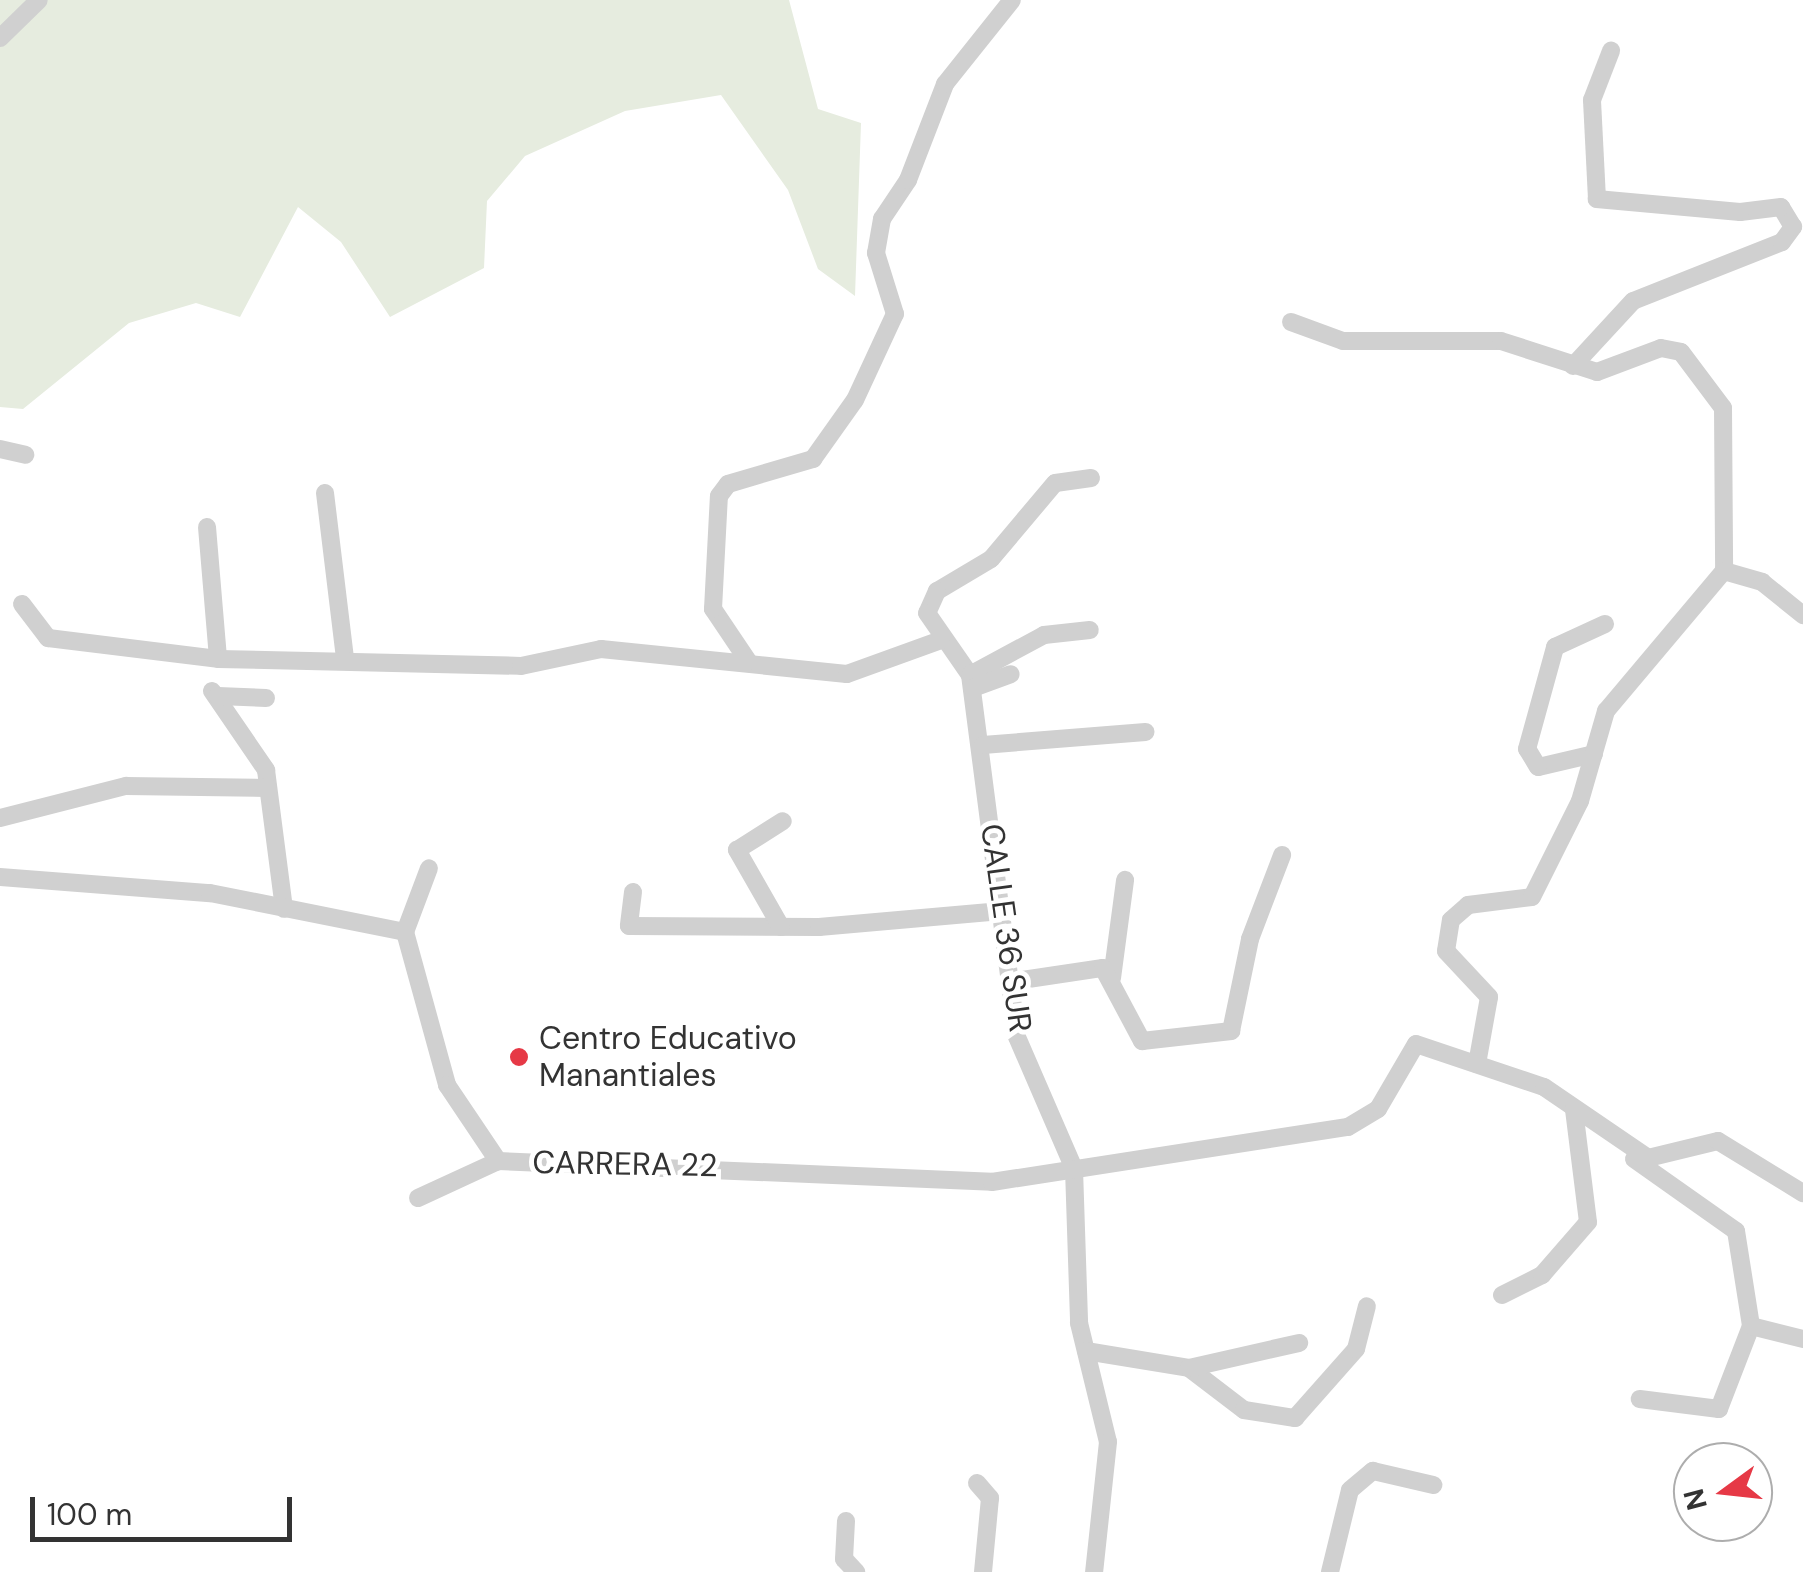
<!DOCTYPE html>
<style>
body{margin:0}
#map{position:relative;width:1803px;height:1572px;overflow:hidden;background:#fff;font-family:"DM Sans",sans-serif}
div>[style]{position:absolute}
.green>*{inset:0;background:#e6ecdf}
.minor>*{height:18px;margin:-9px;padding:0 9px;transform-origin:9px;border-radius:9px;background:#d0d0d0}
.dots>*{width:28px;height:28px;translate:-50% -50%;box-sizing:border-box;border:5px solid #fff;border-radius:50%}
span{translate:-50% -50%;white-space:nowrap;text-align:center;line-height:1.15;-webkit-text-stroke:10px #fff;paint-order:stroke}
.street-label{font-size:32px;color:#333}
.poi-label{font-size:32px;color:#333}
.left{translate:0 -50%;text-align:left}
.north{position:absolute;left:1673px;top:1442px;width:100px;height:100px;box-sizing:border-box;background:#fff;border:2px solid #adadad;border-radius:50%;rotate:255deg;font-size:28px;font-weight:700;line-height:40px;text-align:center;color:#333}
.north::after{content:'';display:block;margin:auto;width:35px;height:45px;background:#e63946;clip-path:polygon(50% 0,100% 100%,50% 72%,0 100%)}
.scale{position:absolute;left:30px;top:1497px;width:262px;height:45px;box-sizing:border-box;border:5px solid #333;border-top:0;padding-left:12px;font-size:30px;line-height:35px;white-space:nowrap;color:#333;-webkit-text-stroke:8px #fff;paint-order:stroke}
</style>
<div id="map">
<div class="green">
<div style="clip-path:polygon(0 0,789px 0,818px 109px,861px 123px,855px 296px,818px 269px,788px 190px,721px 95px,625px 111px,525px 156px,487px 201px,484px 268px,390px 317px,341px 242px,298px 207px,240px 317px,196px 303px,129px 323px,23px 409px,0 407px)"></div>
</div>
<div class="minor">
<div style="left:0;top:38px;width:54px;rotate:-44.3deg"></div>
<div style="left:1291px;top:322px;width:55px;rotate:20.1deg"></div>
<div style="left:1343px;top:341px;width:158px"></div>
<div style="left:1501px;top:341px;width:101px;rotate:17.9deg"></div>
<div style="left:1597px;top:372px;width:68px;rotate:-20.6deg"></div>
<div style="left:1661px;top:348px;width:20px;rotate:11deg"></div>
<div style="left:1681px;top:352px;width:70px;rotate:53.1deg"></div>
<div style="left:1723px;top:408px;width:163px;rotate:89.6deg"></div>
<div style="left:1573px;top:366px;width:88px;rotate:-47.3deg"></div>
<div style="left:1633px;top:301px;width:160px;rotate:-21.6deg"></div>
<div style="left:1782px;top:242px;width:19px;rotate:-54deg"></div>
<div style="left:1793px;top:227px;width:23px;rotate:-121deg"></div>
<div style="left:1781px;top:207px;width:41px;rotate:173deg"></div>
<div style="left:1740px;top:212px;width:144px;rotate:-174.8deg"></div>
<div style="left:1597px;top:199px;width:99px;rotate:-92.9deg"></div>
<div style="left:1592px;top:100px;width:53px;rotate:-68.8deg"></div>
<div style="left:0;top:449px;width:26px;rotate:13deg"></div>
<div style="left:1091px;top:478px;width:36px;rotate:172deg"></div>
<div style="left:1055px;top:483px;width:99px;rotate:130.1deg"></div>
<div style="left:991px;top:559px;width:63px;rotate:149.3deg"></div>
<div style="left:937px;top:591px;width:24px;rotate:114deg"></div>
<div style="left:927px;top:613px;width:75px;rotate:55.3deg"></div>
<div style="left:970px;top:675px;width:365px;rotate:82.6deg"></div>
<div style="left:1017px;top:1037px;width:144px;rotate:66.6deg"></div>
<div style="left:1074px;top:1169px;width:154px;rotate:88.1deg"></div>
<div style="left:1079px;top:1323px;width:122px;rotate:76.3deg"></div>
<div style="left:1108px;top:1442px;width:131px;rotate:96.1deg"></div>
<div style="left:325px;top:493px;width:167px;rotate:83.1deg"></div>
<div style="left:207px;top:527px;width:132px;rotate:85.2deg"></div>
<div style="left:22px;top:604px;width:43px;rotate:52.6deg"></div>
<div style="left:48px;top:638px;width:171px;rotate:7deg"></div>
<div style="left:218px;top:659px;width:303px;rotate:1.3deg"></div>
<div style="left:521px;top:666px;width:82px;rotate:-12deg"></div>
<div style="left:601px;top:649px;width:247px;rotate:5.8deg"></div>
<div style="left:847px;top:674px;width:100px;rotate:-19.9deg"></div>
<div style="left:748px;top:661px;width:63px;rotate:-123.9deg"></div>
<div style="left:713px;top:609px;width:113px;rotate:-87deg"></div>
<div style="left:719px;top:496px;width:15px;rotate:-53deg"></div>
<div style="left:728px;top:484px;width:89px;rotate:-16.4deg"></div>
<div style="left:813px;top:459px;width:72px;rotate:-54.6deg"></div>
<div style="left:855px;top:400px;width:95px;rotate:-65.1deg"></div>
<div style="left:895px;top:314px;width:64px;rotate:-107.3deg"></div>
<div style="left:876px;top:253px;width:35px;rotate:-80deg"></div>
<div style="left:882px;top:219px;width:47px;rotate:-56.3deg"></div>
<div style="left:908px;top:180px;width:103px;rotate:-68.9deg"></div>
<div style="left:945px;top:84px;width:107px;rotate:-51.4deg"></div>
<div style="left:970px;top:675px;width:84px;rotate:-28.4deg"></div>
<div style="left:1044px;top:635px;width:46px;rotate:-6.2deg"></div>
<div style="left:973px;top:688px;width:40px;rotate:-20.2deg"></div>
<div style="left:212px;top:691px;width:96px;rotate:55.6deg"></div>
<div style="left:266px;top:770px;width:140px;rotate:82.6deg"></div>
<div style="left:218px;top:696px;width:48px;rotate:2.4deg"></div>
<div style="left:983px;top:745px;width:163px;rotate:-4.6deg"></div>
<div style="left:1594px;top:754px;width:57px;rotate:166.9deg"></div>
<div style="left:1538px;top:767px;width:21px;rotate:-121deg"></div>
<div style="left:1527px;top:749px;width:106px;rotate:-74.6deg"></div>
<div style="left:1555px;top:647px;width:55px;rotate:-24.7deg"></div>
<div style="left:0;top:818px;width:130px;rotate:-14.3deg"></div>
<div style="left:126px;top:786px;width:142px;rotate:0.8deg"></div>
<div style="left:0;top:877px;width:211px;rotate:4.4deg"></div>
<div style="left:210px;top:893px;width:199px;rotate:11.3deg"></div>
<div style="left:405px;top:932px;width:159px;rotate:74.6deg"></div>
<div style="left:447px;top:1085px;width:92px;rotate:56.1deg"></div>
<div style="left:498px;top:1161px;width:494px;rotate:2.4deg"></div>
<div style="left:992px;top:1182px;width:360px;rotate:-8.8deg"></div>
<div style="left:1348px;top:1127px;width:35px;rotate:-31deg"></div>
<div style="left:1378px;top:1109px;width:75px;rotate:-59.7deg"></div>
<div style="left:1416px;top:1044px;width:135px;rotate:18.6deg"></div>
<div style="left:1544px;top:1087px;width:126px;rotate:34.3deg"></div>
<div style="left:1648px;top:1158px;width:72px;rotate:-13.7deg"></div>
<div style="left:1718px;top:1141px;width:100px;rotate:31.5deg"></div>
<div style="left:633px;top:892px;width:34px;rotate:97deg"></div>
<div style="left:629px;top:926px;width:190px;rotate:0.3deg"></div>
<div style="left:819px;top:927px;width:183px;rotate:-5deg"></div>
<div style="left:781px;top:927px;width:89px;rotate:-119.7deg"></div>
<div style="left:737px;top:850px;width:54px;rotate:-32.2deg"></div>
<div style="left:405px;top:932px;width:68px;rotate:-69.4deg"></div>
<div style="left:1112px;top:978px;width:99px;rotate:-82.4deg"></div>
<div style="left:1009px;top:982px;width:95px;rotate:-8.5deg"></div>
<div style="left:1103px;top:968px;width:83px;rotate:61.9deg"></div>
<div style="left:1142px;top:1041px;width:90px;rotate:-6.4deg"></div>
<div style="left:1231px;top:1031px;width:94px;rotate:-78.3deg"></div>
<div style="left:1250px;top:939px;width:90px;rotate:-69.1deg"></div>
<div style="left:1477px;top:1064px;width:68px;rotate:-79.8deg"></div>
<div style="left:1489px;top:997px;width:63px;rotate:-133.1deg"></div>
<div style="left:1446px;top:951px;width:31px;rotate:-81deg"></div>
<div style="left:1451px;top:920px;width:23px;rotate:-41deg"></div>
<div style="left:1468px;top:905px;width:64px;rotate:-7.1deg"></div>
<div style="left:1532px;top:897px;width:107px;rotate:-63.4deg"></div>
<div style="left:1580px;top:801px;width:94px;rotate:-73.9deg"></div>
<div style="left:1606px;top:711px;width:183px;rotate:-49.9deg"></div>
<div style="left:1724px;top:571px;width:40px;rotate:16deg"></div>
<div style="left:1762px;top:582px;width:53px;rotate:38.8deg"></div>
<div style="left:1634px;top:1159px;width:125px;rotate:35.2deg"></div>
<div style="left:1736px;top:1231px;width:96px;rotate:81deg"></div>
<div style="left:1751px;top:1326px;width:89px;rotate:111.1deg"></div>
<div style="left:1719px;top:1409px;width:80px;rotate:-172.8deg"></div>
<div style="left:418px;top:1198px;width:88px;rotate:-24.8deg"></div>
<div style="left:1502px;top:1295px;width:45px;rotate:-26.6deg"></div>
<div style="left:1542px;top:1275px;width:70px;rotate:-49deg"></div>
<div style="left:1588px;top:1222px;width:114px;rotate:-97.1deg"></div>
<div style="left:1751px;top:1326px;width:54px;rotate:14deg"></div>
<div style="left:1086px;top:1351px;width:104px;rotate:9.4deg"></div>
<div style="left:1189px;top:1368px;width:69px;rotate:37.4deg"></div>
<div style="left:1244px;top:1410px;width:52px;rotate:8.9deg"></div>
<div style="left:1295px;top:1418px;width:92px;rotate:-48.5deg"></div>
<div style="left:1356px;top:1349px;width:44px;rotate:-75.7deg"></div>
<div style="left:1189px;top:1368px;width:113px;rotate:-12.8deg"></div>
<div style="left:977px;top:1483px;width:20px;rotate:49deg"></div>
<div style="left:990px;top:1498px;width:74px;rotate:95.4deg"></div>
<div style="left:846px;top:1521px;width:38px;rotate:93deg"></div>
<div style="left:844px;top:1559px;width:18px;rotate:47deg"></div>
<div style="left:1330px;top:1572px;width:84px;rotate:-76.3deg"></div>
<div style="left:1350px;top:1490px;width:30px;rotate:-40deg"></div>
<div style="left:1373px;top:1471px;width:62px;rotate:13.1deg"></div>
</div>
<div class="dots">
<div style="left:519px;top:1057px;background:#e63946"></div>
</div>
<div class="street-label">
<span style="left:1006px;top:928px;rotate:82deg">CALLE 36 SUR</span>
<span style="left:625px;top:1164px;rotate:1deg">CARRERA 22</span>
</div>
<div class="poi-label">
<span class="left" style="left:539px;top:1057px">Centro Educativo<br>Manantiales</span>
</div>
<div class="north">N</div>
<div class="scale">100 m</div>
</div>
